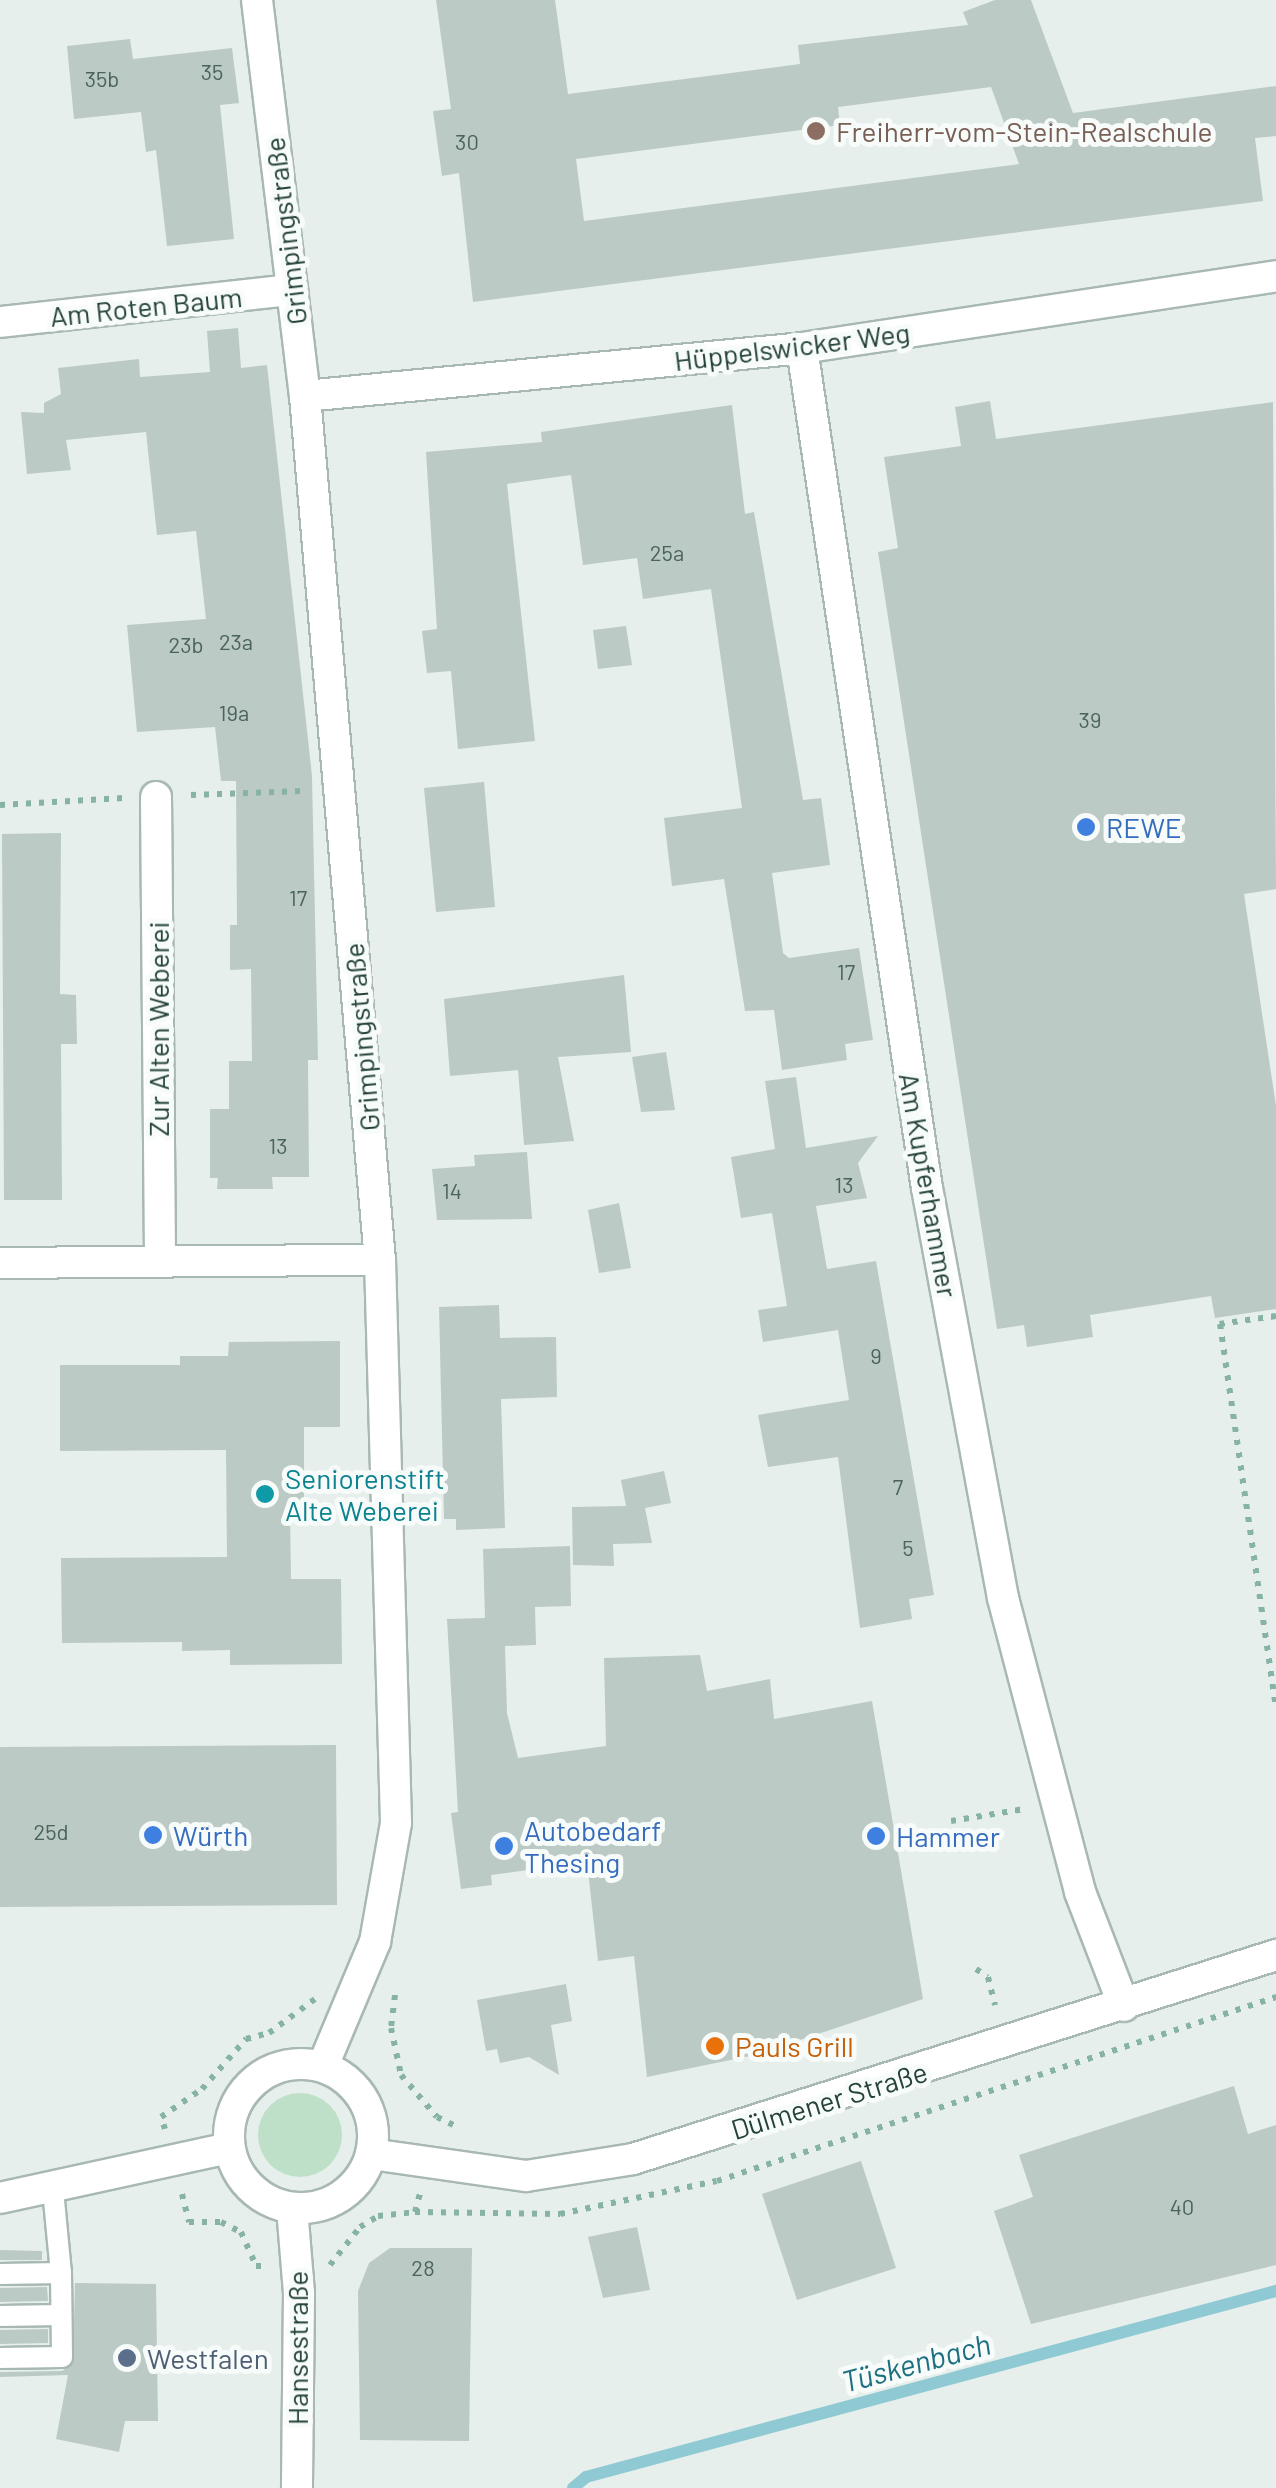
<!DOCTYPE html>
<meta charset="utf-8">
<style>
body{margin:0}
#map{position:relative;width:1276px;height:2488px;overflow:hidden;background:#e6efeb;font-family:Barlow,sans-serif}
div>[style]{position:absolute}
.green>*{inset:0;background:#bfe0c8}
.round{border-radius:50%}
.stream>*{height:12px;margin:-6px;padding:0 6px;transform-origin:6px;border-radius:6px;background:#8ec9d4}
.building>*{inset:0;background:#bbcac4}
.path>*{height:6px;margin-top:-3px;transform-origin:0;background:repeating-linear-gradient(90deg,#86b3a5 0 5px,transparent 0 13px)}
.roads{filter:drop-shadow(2px 0 #a8b8b2) drop-shadow(-2px 0 #a8b8b2) drop-shadow(0 2px #a8b8b2) drop-shadow(0 -2px #a8b8b2)}
.lane>*{height:20px;margin:-10px;padding:0 10px;transform-origin:10px;border-radius:10px;background:#fff}
.street>*{height:30px;margin:-15px;padding:0 15px;transform-origin:15px;border-radius:15px;background:#fff}
.secondary>*{height:30px;margin:-15px;padding:0 15px;transform-origin:15px;border-radius:15px;background:#fff}
.secondary>.ring{margin:-15px;padding:0;box-sizing:content-box;background:none;border:30px solid #fff;border-radius:50%}
.dots>*{width:28px;height:28px;translate:-50% -50%;box-sizing:border-box;border:5px solid #f7fbf9;border-radius:50%}
span{translate:-50% -50%;white-space:nowrap;text-align:center;line-height:1.15;-webkit-text-stroke:10px #f7fbf9;paint-order:stroke}
.number-label{font-size:22px;color:#4a645c}
.number-label span{-webkit-text-stroke-width:0}
.education-label{font-size:28px;color:#785e54}
.left{translate:0 -50%;text-align:left}
.street-label{font-size:28px;color:#24423a}
.shop-label{font-size:28px;color:#366cbe}
.culture-label{font-size:28px;color:#0d838f}
.food-label{font-size:28px;color:#c56008}
.service-label{font-size:28px;color:#4e5e75}
.water-label{font-size:30px;color:#1c6f80;font-style:italic}
</style>
<div id="map">
<div class="green">
<div class="round" style="left:258px;top:2093px;width:84px;height:84px"></div>
</div>
<div class="stream">
<div style="left:573px;top:2488px;width:17px;rotate:-40deg"></div>
<div style="left:586px;top:2477px;width:715px;rotate:-15.09deg"></div>
</div>
<div class="building">
<div style="clip-path:polygon(evenodd,436px 0,555px 0,568px 94px,800px 64px,798px 45px,968px 25px,963px 12px,995px 0,1031px 0,1073px 113px,1276px 86px,1276px 136px,1255px 138px,1263px 201px,473px 302px,459px 173px,442px 176px,433px 111px,451px 109px,436px 0,991px 87px,1019px 164px,584px 221px,576px 159px,840px 125px,838px 107px,991px 87px)"></div>
<div style="clip-path:polygon(130px 39px,133px 59px,232px 48px,239px 103px,220px 105px,234px 239px,167px 246px,156px 150px,146px 152px,141px 112px,74px 119px,67px 46px)"></div>
<div style="clip-path:polygon(238px 328px,241px 368px,267px 365px,312px 776px,318px 1060px,308px 1060px,309px 1177px,272px 1177px,273px 1189px,217px 1189px,218px 1178px,210px 1178px,210px 1109px,229px 1109px,229px 1061px,252px 1061px,251px 969px,230px 970px,230px 925px,237px 925px,236px 781px,221px 781px,215px 727px,137px 732px,127px 625px,206px 619px,196px 531px,157px 535px,146px 432px,66px 440px,71px 470px,27px 474px,21px 412px,44px 413px,44px 403px,61px 394px,58px 368px,139px 359px,140px 377px,210px 372px,207px 331px)"></div>
<div style="clip-path:polygon(990px 401px,996px 439px,1273px 402px,1276px 889px,1244px 894px,1276px 1106px,1276px 1309px,1215px 1318px,1211px 1296px,1090px 1315px,1093px 1337px,1027px 1347px,1024px 1325px,997px 1329px,878px 552px,898px 548px,884px 457px,961px 446px,955px 407px)"></div>
<div style="clip-path:polygon(732px 405px,745px 514px,754px 512px,803px 800px,821px 798px,830px 865px,772px 873px,783px 953px,789px 958px,859px 948px,873px 1040px,845px 1044px,847px 1060px,782px 1070px,774px 1010px,745px 1011px,724px 879px,672px 886px,664px 818px,742px 808px,711px 589px,643px 599px,637px 558px,583px 565px,571px 475px,507px 484px,535px 741px,458px 749px,451px 671px,427px 673px,422px 631px,437px 629px,426px 452px,542px 442px,541px 432px)"></div>
<div style="clip-path:polygon(626px 626px,632px 665px,598px 669px,593px 630px)"></div>
<div style="clip-path:polygon(484px 782px,495px 907px,436px 912px,424px 788px)"></div>
<div style="clip-path:polygon(61px 833px,60px 994px,76px 995px,77px 1044px,61px 1044px,62px 1200px,4px 1200px,2px 834px)"></div>
<div style="clip-path:polygon(624px 975px,631px 1052px,558px 1057px,574px 1141px,524px 1145px,518px 1070px,450px 1076px,444px 999px)"></div>
<div style="clip-path:polygon(666px 1052px,675px 1110px,641px 1112px,632px 1057px)"></div>
<div style="clip-path:polygon(796px 1077px,806px 1148px,878px 1136px,858px 1163px,867px 1198px,816px 1206px,827px 1269px,876px 1261px,934px 1595px,909px 1599px,912px 1619px,860px 1628px,838px 1457px,768px 1467px,758px 1415px,849px 1400px,838px 1330px,763px 1342px,758px 1310px,787px 1306px,772px 1213px,741px 1218px,731px 1157px,775px 1149px,765px 1081px)"></div>
<div style="clip-path:polygon(527px 1152px,532px 1219px,437px 1220px,432px 1169px,475px 1166px,474px 1155px)"></div>
<div style="clip-path:polygon(619px 1203px,631px 1268px,599px 1273px,588px 1210px)"></div>
<div style="clip-path:polygon(499px 1305px,500px 1338px,556px 1337px,557px 1397px,501px 1399px,505px 1528px,456px 1530px,456px 1519px,444px 1519px,439px 1307px)"></div>
<div style="clip-path:polygon(340px 1341px,340px 1427px,304px 1427px,304px 1512px,290px 1512px,291px 1579px,341px 1579px,342px 1664px,230px 1665px,230px 1650px,182px 1651px,182px 1642px,62px 1643px,61px 1558px,227px 1557px,226px 1450px,60px 1451px,60px 1365px,180px 1365px,180px 1356px,228px 1356px,229px 1342px)"></div>
<div style="clip-path:polygon(664px 1471px,671px 1503px,645px 1508px,652px 1543px,613px 1544px,614px 1566px,573px 1565px,572px 1507px,626px 1506px,621px 1480px)"></div>
<div style="clip-path:polygon(570px 1546px,571px 1606px,535px 1607px,536px 1645px,505px 1646px,507px 1713px,518px 1758px,606px 1746px,604px 1658px,700px 1655px,707px 1691px,770px 1679px,774px 1719px,872px 1701px,923px 1999px,755px 2055px,647px 2077px,634px 1956px,598px 1961px,587px 1862px,491px 1875px,492px 1885px,461px 1889px,451px 1813px,458px 1812px,447px 1619px,485px 1618px,483px 1549px)"></div>
<div style="clip-path:polygon(336px 1745px,337px 1905px,0 1907px,0 1747px)"></div>
<div style="clip-path:polygon(566px 1984px,572px 2021px,551px 2025px,559px 2075px,529px 2057px,500px 2063px,497px 2049px,486px 2051px,477px 2000px)"></div>
<div style="clip-path:polygon(1234px 2086px,1248px 2134px,1276px 2125px,1276px 2265px,1031px 2324px,994px 2211px,1033px 2197px,1019px 2155px)"></div>
<div style="clip-path:polygon(861px 2161px,896px 2268px,797px 2300px,762px 2194px)"></div>
<div style="clip-path:polygon(637px 2227px,650px 2290px,603px 2298px,588px 2237px)"></div>
<div style="clip-path:polygon(390px 2248px,472px 2248px,469px 2441px,360px 2440px,358px 2291px,369px 2263px)"></div>
<div style="clip-path:polygon(0 2250px,42px 2251px,42px 2260px,0 2260px)"></div>
<div style="clip-path:polygon(75px 2283px,156px 2284px,158px 2421px,125px 2421px,119px 2452px,56px 2439px,68px 2375px,0 2377px,0 2372px,62px 2371px,73px 2364px)"></div>
<div style="clip-path:polygon(47px 2287px,48px 2301px,0 2302px,0 2288px)"></div>
<div style="clip-path:polygon(48px 2329px,48px 2343px,0 2344px,0 2330px)"></div>
</div>
<div class="path">
<div style="left:191px;top:795px;width:112px;rotate:-2deg"></div>
<div style="left:0;top:805px;width:124px;rotate:-3.2deg"></div>
<div style="left:1276px;top:1316px;width:57px;rotate:171.9deg"></div>
<div style="left:1220px;top:1324px;width:387px;rotate:81.7deg"></div>
<div style="left:951px;top:1821px;width:74px;rotate:-9.3deg"></div>
<div style="left:976px;top:1969px;width:14px;rotate:34deg"></div>
<div style="left:988px;top:1977px;width:29px;rotate:76deg"></div>
<div style="left:395px;top:1995px;width:33px;rotate:97deg"></div>
<div style="left:391px;top:2028px;width:48px;rotate:78deg"></div>
<div style="left:401px;top:2075px;width:55px;rotate:49.4deg"></div>
<div style="left:437px;top:2117px;width:25px;rotate:26deg"></div>
<div style="left:165px;top:2129px;width:13px;rotate:-108deg"></div>
<div style="left:161px;top:2117px;width:50px;rotate:-34.3deg"></div>
<div style="left:202px;top:2089px;width:67px;rotate:-48.7deg"></div>
<div style="left:246px;top:2039px;width:24px;rotate:-15deg"></div>
<div style="left:269px;top:2033px;width:57px;rotate:-36.5deg"></div>
<div style="left:182px;top:2194px;width:29px;rotate:76deg"></div>
<div style="left:189px;top:2222px;width:32px"></div>
<div style="left:221px;top:2222px;width:22px;rotate:27deg"></div>
<div style="left:241px;top:2232px;width:37px;rotate:66deg"></div>
<div style="left:256px;top:2266px;width:7px"></div>
<div style="left:415px;top:2212px;width:145px;rotate:0.8deg"></div>
<div style="left:560px;top:2214px;width:160px;rotate:-11.9deg"></div>
<div style="left:717px;top:2181px;width:589px;rotate:-18.22deg"></div>
<div style="left:330px;top:2265px;width:48px;rotate:-51.7deg"></div>
<div style="left:360px;top:2227px;width:21px;rotate:-31deg"></div>
<div style="left:378px;top:2216px;width:37px;rotate:-6deg"></div>
<div style="left:415px;top:2212px;width:20px;rotate:-75deg"></div>
</div>
<div class="roads">
<div class="lane">
<div style="left:53px;top:2190px;width:83px;rotate:84.5deg"></div>
<div style="left:0;top:2274px;width:61px;rotate:-0.9deg"></div>
<div style="left:61px;top:2273px;width:84px;rotate:89.3deg"></div>
<div style="left:62px;top:2357px;width:62px;rotate:179.1deg"></div>
<div style="left:0;top:2316px;width:61px;rotate:-0.9deg"></div>
</div>
<div class="street">
<div style="left:257px;top:0;width:399px;rotate:83.1deg"></div>
<div style="left:305px;top:396px;width:867px;rotate:85.04deg"></div>
<div style="left:380px;top:1260px;width:563px;rotate:88.37deg"></div>
<div style="left:396px;top:1823px;width:121px;rotate:100deg"></div>
<div style="left:375px;top:1942px;width:134px;rotate:112.8deg"></div>
<div style="left:0;top:322px;width:294px;rotate:-6.3deg"></div>
<div style="left:802px;top:348px;width:849px;rotate:81.54deg"></div>
<div style="left:927px;top:1188px;width:417px;rotate:79.5deg"></div>
<div style="left:1003px;top:1598px;width:304px;rotate:75.3deg"></div>
<div style="left:1080px;top:1892px;width:122px;rotate:68.9deg"></div>
<div style="left:305px;top:396px;width:499px;rotate:-5.5deg"></div>
<div style="left:802px;top:348px;width:479px;rotate:-8.6deg"></div>
<div style="left:156px;top:797px;width:465px;rotate:89.5deg"></div>
<div style="left:0;top:1263px;width:380px;rotate:-0.5deg"></div>
<div style="left:292px;top:2208px;width:85px;rotate:85.3deg"></div>
<div style="left:299px;top:2293px;width:195px;rotate:90.6deg"></div>
</div>
<div class="secondary">
<div class="ring" style="left:229px;top:2064px;width:114px;height:114px"></div>
<div style="left:371px;top:2154px;width:157px;rotate:8.1deg"></div>
<div style="left:526px;top:2176px;width:108px;rotate:-9deg"></div>
<div style="left:633px;top:2159px;width:675px;rotate:-17.6deg"></div>
<div style="left:0;top:2198px;width:234px;rotate:-12.3deg"></div>
</div>
</div>
<div class="dots">
<div style="left:816px;top:131px;background:#8d6e63"></div>
<div style="left:1086px;top:827px;background:#3f7fe0"></div>
<div style="left:265px;top:1494px;background:#0f9aa8"></div>
<div style="left:153px;top:1835px;background:#3f7fe0"></div>
<div style="left:876px;top:1836px;background:#3f7fe0"></div>
<div style="left:504px;top:1846px;background:#3f7fe0"></div>
<div style="left:715px;top:2046px;background:#e8710a"></div>
<div style="left:127px;top:2358px;background:#5c6f8a"></div>
</div>
<div class="number-label">
<span style="left:212px;top:72px">35</span>
<span style="left:102px;top:79px">35b</span>
<span style="left:467px;top:142px">30</span>
<span style="left:667px;top:553px">25a</span>
<span style="left:236px;top:642px">23a</span>
<span style="left:186px;top:645px">23b</span>
<span style="left:234px;top:713px">19a</span>
<span style="left:1090px;top:720px">39</span>
<span style="left:298px;top:898px">17</span>
<span style="left:846px;top:972px">17</span>
<span style="left:278px;top:1146px">13</span>
<span style="left:844px;top:1185px">13</span>
<span style="left:452px;top:1191px">14</span>
<span style="left:876px;top:1356px">9</span>
<span style="left:898px;top:1487px">7</span>
<span style="left:908px;top:1548px">5</span>
<span style="left:51px;top:1832px">25d</span>
<span style="left:1182px;top:2207px">40</span>
<span style="left:423px;top:2268px">28</span>
</div>
<div class="education-label">
<span class="left" style="left:836px;top:131px">Freiherr-vom-Stein-Realschule</span>
</div>
<div class="street-label">
<span style="left:285px;top:231px;rotate:-97deg">Grimpingstraße</span>
<span style="left:146px;top:306px;rotate:-6deg">Am Roten Baum</span>
<span style="left:792px;top:346px;rotate:-7deg">Hüppelswicker Weg</span>
<span style="left:158px;top:1029px;rotate:-90deg">Zur Alten Weberei</span>
<span style="left:361px;top:1037px;rotate:-95deg">Grimpingstraße</span>
<span style="left:929px;top:1185px;rotate:80deg">Am Kupferhammer</span>
<span style="left:829px;top:2100px;rotate:-17deg">Dülmener Straße</span>
<span style="left:297px;top:2348px;rotate:-90deg">Hansestraße</span>
</div>
<div class="shop-label">
<span class="left" style="left:1106px;top:827px">REWE</span>
<span class="left" style="left:524px;top:1846px">Autobedarf<br>Thesing</span>
<span class="left" style="left:173px;top:1835px">Würth</span>
<span class="left" style="left:896px;top:1836px">Hammer</span>
</div>
<div class="culture-label">
<span class="left" style="left:285px;top:1494px">Seniorenstift<br>Alte Weberei</span>
</div>
<div class="food-label">
<span class="left" style="left:735px;top:2046px">Pauls Grill</span>
</div>
<div class="service-label">
<span class="left" style="left:147px;top:2358px">Westfalen</span>
</div>
<div class="water-label">
<span style="left:916px;top:2362px;rotate:-15deg">Tüskenbach</span>
</div>
</div>
